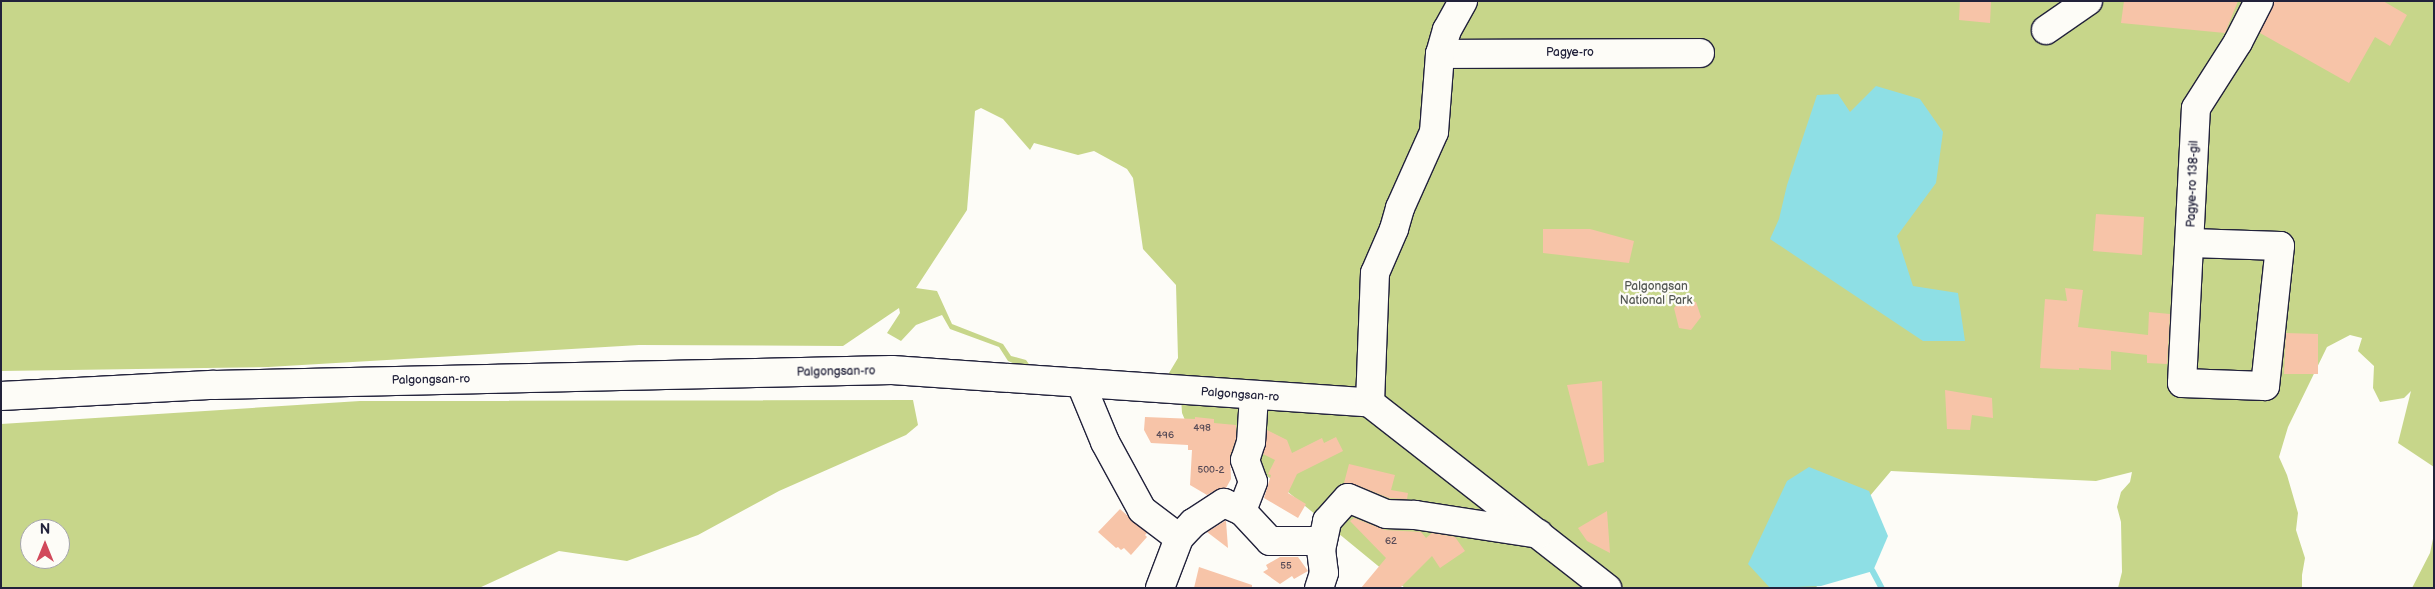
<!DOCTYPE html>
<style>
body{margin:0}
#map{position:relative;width:2435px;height:589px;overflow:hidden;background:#fdfcf7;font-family:"Balsamiq Sans",sans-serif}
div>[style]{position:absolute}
.green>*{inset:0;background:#c7d68a}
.water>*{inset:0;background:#8edfe5}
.stream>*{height:5.5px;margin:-2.75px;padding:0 2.75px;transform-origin:2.75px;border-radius:2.75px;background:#8edfe5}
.building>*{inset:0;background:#f7c4a8}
.roads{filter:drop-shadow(1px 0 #22223b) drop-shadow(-1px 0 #22223b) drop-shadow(0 1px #22223b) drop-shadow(0 -1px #22223b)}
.minor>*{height:28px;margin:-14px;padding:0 14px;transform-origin:14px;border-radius:14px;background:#fdfcf7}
span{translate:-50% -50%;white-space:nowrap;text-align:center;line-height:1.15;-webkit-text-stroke:4.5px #fdfcf7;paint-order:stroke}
.number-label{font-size:10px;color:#574a56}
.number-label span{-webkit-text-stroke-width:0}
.street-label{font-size:12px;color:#22223b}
.park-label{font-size:12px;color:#545853}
.frame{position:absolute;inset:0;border:2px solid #22223b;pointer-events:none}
.north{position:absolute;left:20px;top:519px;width:50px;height:50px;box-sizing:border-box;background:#fdfcf7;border:1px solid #a5a5ac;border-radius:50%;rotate:0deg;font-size:14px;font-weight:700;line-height:20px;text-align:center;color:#22223b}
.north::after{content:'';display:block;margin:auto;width:18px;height:22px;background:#d1495b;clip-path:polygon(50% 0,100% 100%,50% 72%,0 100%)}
</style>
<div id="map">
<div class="green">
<div style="clip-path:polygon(1px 1px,2434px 1px,2434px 467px,2398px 443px,2411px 391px,2404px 398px,2380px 402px,2373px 388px,2374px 366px,2358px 351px,2362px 338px,2350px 335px,2327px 347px,2288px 427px,2279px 457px,2287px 475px,2298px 513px,2296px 530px,2305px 558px,2302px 575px,2302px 588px,2118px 588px,2122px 572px,2121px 522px,2117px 507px,2121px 492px,2130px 482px,2132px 472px,2096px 481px,1891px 471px,1869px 497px,1826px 565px,1816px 588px,1405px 588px,1277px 483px,1254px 467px,1193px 439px,1182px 413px,1181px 397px,1166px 378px,1178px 358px,1176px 285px,1143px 249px,1133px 178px,1127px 169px,1094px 151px,1078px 155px,1034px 143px,1030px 150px,1003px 119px,981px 108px,975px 111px,967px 210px,916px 288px,937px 291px,952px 324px,1003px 344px,1011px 356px,1026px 360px,1031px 367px,1027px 369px,1008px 361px,999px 347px,950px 329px,942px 315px,916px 325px,901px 341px,887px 333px,900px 313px,899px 308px,843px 346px,639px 345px,268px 367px,1px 371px)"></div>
<div style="clip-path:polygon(evenodd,913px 400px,918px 425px,906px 435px,779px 491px,698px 535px,627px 561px,559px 551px,479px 588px,1px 588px,1px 424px,360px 401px,913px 400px,30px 529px,60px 529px,60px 559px,30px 559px,30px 529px)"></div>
<div style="clip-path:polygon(2434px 534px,2434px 588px,2412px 588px,2430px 553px)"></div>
</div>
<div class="water">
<div style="clip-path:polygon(1876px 86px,1920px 99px,1943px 132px,1936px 183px,1897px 236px,1913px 286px,1958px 293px,1965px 341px,1923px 341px,1770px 239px,1779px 219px,1787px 185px,1817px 95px,1838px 94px,1850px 112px)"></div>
<div style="clip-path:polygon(1809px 467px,1869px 491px,1888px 536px,1873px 571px,1821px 586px,1770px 588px,1748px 564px,1787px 481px)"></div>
</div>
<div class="stream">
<div style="left:1873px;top:571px;width:19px;rotate:62deg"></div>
</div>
<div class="building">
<div style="clip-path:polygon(1960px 1px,1991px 1px,1990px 23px,1959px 20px)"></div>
<div style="clip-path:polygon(2124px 1px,2238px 1px,2225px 33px,2121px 23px)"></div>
<div style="clip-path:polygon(2274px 1px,2383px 1px,2407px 15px,2390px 46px,2375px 37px,2349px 83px,2260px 33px)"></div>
<div style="clip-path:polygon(2096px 214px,2144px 217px,2142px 255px,2093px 251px)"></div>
<div style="clip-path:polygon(1543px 229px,1590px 229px,1634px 241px,1629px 263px,1543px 253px)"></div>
<div style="clip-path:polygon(2065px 288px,2083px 290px,2078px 327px,2148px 335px,2149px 312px,2170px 314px,2167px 364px,2147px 363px,2147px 355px,2111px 351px,2111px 370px,2079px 368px,2079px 370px,2040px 368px,2045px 299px,2067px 301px)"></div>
<div style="clip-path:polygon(1681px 300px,1696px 302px,1701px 317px,1691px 330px,1679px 328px,1674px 308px)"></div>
<div style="clip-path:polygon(2286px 333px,2318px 334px,2318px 374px,2284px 374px)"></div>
<div style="clip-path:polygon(1602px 381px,1604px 462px,1588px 466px,1567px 385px)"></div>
<div style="clip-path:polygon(1945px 390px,1992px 398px,1993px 418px,1972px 415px,1970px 430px,1947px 429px)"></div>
<div style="clip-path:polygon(1145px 417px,1195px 419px,1195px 417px,1214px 419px,1214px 423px,1236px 425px,1236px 439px,1230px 456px,1231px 479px,1226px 488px,1216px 490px,1207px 495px,1190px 485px,1192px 450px,1188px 450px,1188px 445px,1151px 443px,1144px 430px)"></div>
<div style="clip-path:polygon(1267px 430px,1287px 440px,1292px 453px,1322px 438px,1324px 443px,1336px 437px,1343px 451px,1297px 474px,1288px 493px,1306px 504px,1298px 518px,1264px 498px,1271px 475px,1268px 474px,1275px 460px,1263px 454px)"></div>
<div style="clip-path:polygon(1349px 464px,1395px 475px,1391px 490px,1408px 493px,1407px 499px,1389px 498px,1354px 484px,1344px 483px)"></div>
<div style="clip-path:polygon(1120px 509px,1147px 533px,1145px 535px,1147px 537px,1131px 555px,1124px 548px,1121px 550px,1118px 547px,1116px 548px,1098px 532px)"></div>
<div style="clip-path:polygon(1607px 511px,1610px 553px,1587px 541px,1578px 528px)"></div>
<div style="clip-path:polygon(1354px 518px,1385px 530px,1421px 532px,1426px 538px,1432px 533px,1455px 537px,1465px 551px,1440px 568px,1432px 556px,1400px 588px,1361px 588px,1386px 558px,1350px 521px)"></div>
<div style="clip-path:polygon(1225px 521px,1226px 521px,1228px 548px,1207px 532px)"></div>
<div style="clip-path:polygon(1280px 557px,1298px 557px,1308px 571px,1294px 579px,1292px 576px,1280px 584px,1263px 572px,1268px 569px,1266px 565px)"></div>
<div style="clip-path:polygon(1199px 567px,1252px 585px,1252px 588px,1194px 588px)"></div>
</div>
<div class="roads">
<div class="minor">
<div style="left:2046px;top:30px;width:51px;rotate:-34.6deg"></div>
<div style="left:1440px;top:54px;width:260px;rotate:-0.2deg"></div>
<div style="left:2191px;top:243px;width:89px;rotate:1.9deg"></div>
<div style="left:2280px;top:246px;width:141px;rotate:96.1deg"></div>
<div style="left:2265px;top:386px;width:83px;rotate:-177.9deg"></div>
<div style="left:2182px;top:383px;width:275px;rotate:-87.1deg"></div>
<div style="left:2196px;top:108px;width:78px;rotate:-57.5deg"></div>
<div style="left:2238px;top:42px;width:46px;rotate:-62.9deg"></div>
<div style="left:1081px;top:384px;width:63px;rotate:67.5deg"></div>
<div style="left:1105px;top:442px;width:77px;rotate:61.4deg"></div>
<div style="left:1142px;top:510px;width:46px;rotate:37.1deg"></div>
<div style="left:1px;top:396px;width:213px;rotate:-3deg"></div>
<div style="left:214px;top:385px;width:678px;rotate:-1.27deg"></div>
<div style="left:892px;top:370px;width:479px;rotate:3.9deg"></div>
<div style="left:1370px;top:403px;width:301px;rotate:38deg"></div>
<div style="left:1254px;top:396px;width:46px;rotate:93.7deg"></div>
<div style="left:1251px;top:442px;width:19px;rotate:108deg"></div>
<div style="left:1245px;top:460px;width:23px;rotate:70deg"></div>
<div style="left:1253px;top:482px;width:31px;rotate:111deg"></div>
<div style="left:1242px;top:511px;width:41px;rotate:47deg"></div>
<div style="left:1270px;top:541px;width:50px"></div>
<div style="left:1320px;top:541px;width:32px;rotate:83deg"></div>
<div style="left:1324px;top:573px;width:16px;rotate:108deg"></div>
<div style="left:1370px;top:403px;width:130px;rotate:-87.8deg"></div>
<div style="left:1375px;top:273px;width:48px;rotate:-66.6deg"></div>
<div style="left:1394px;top:229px;width:22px;rotate:-74deg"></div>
<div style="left:1400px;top:208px;width:83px;rotate:-65.9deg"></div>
<div style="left:1434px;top:132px;width:78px;rotate:-85.6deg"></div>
<div style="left:1440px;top:54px;width:25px;rotate:-74deg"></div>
<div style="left:1447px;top:30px;width:33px;rotate:-61deg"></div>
<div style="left:1321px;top:550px;width:30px;rotate:-78deg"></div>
<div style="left:1327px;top:521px;width:31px;rotate:-48deg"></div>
<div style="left:1348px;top:498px;width:41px;rotate:22.8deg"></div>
<div style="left:1386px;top:514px;width:29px;rotate:2deg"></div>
<div style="left:1415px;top:515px;width:125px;rotate:8.7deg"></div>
<div style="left:1160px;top:588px;width:53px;rotate:-69.2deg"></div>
<div style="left:1179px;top:538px;width:21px;rotate:-47deg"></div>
<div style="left:1193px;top:523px;width:37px;rotate:-33deg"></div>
<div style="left:1224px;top:503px;width:20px;rotate:24deg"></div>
</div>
</div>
<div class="number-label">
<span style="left:1202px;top:429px">498</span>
<span style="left:1165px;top:436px">496</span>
<span style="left:1211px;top:471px">500-2</span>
<span style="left:1391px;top:542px">62</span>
<span style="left:1286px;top:567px">55</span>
</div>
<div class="street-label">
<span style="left:1570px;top:53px">Pagye-ro</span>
<span style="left:2193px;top:184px;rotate:-88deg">Pagye-ro 138-gil</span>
<span style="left:836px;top:372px;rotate:-1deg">Palgongsan-ro</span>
<span style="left:431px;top:380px;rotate:-1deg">Palgongsan-ro</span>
<span style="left:1240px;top:395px;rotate:4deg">Palgongsan-ro</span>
</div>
<div class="park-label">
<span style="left:1656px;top:294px">Palgongsan<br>National Park</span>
</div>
<div class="frame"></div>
<div class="north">N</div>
</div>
